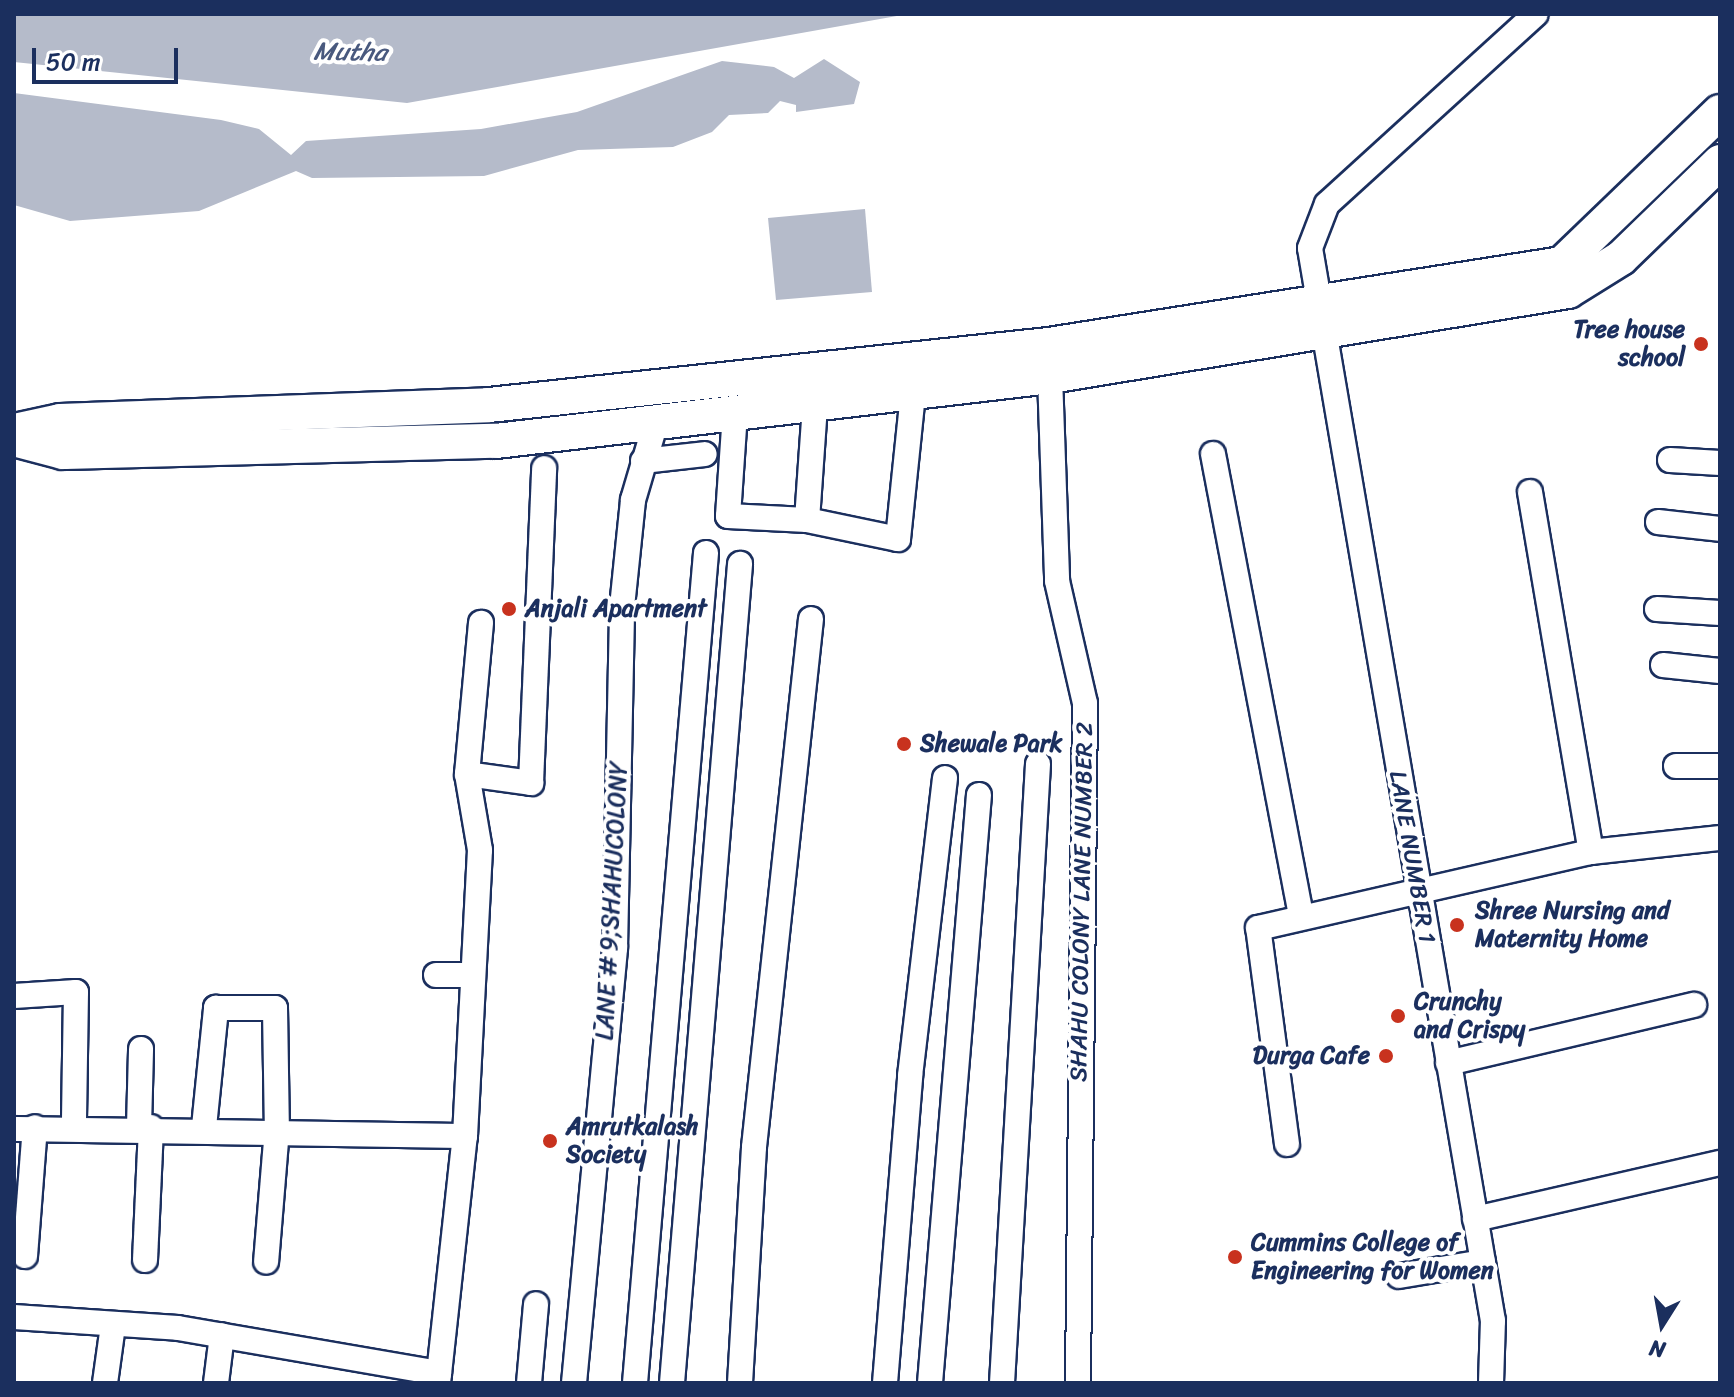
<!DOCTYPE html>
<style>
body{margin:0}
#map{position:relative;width:1734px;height:1397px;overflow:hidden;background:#fff;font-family:Sriracha,sans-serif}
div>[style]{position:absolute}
.water>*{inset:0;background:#b5bbca}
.roads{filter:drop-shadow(2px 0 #1b2f5e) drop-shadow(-2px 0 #1b2f5e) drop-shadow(0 2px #1b2f5e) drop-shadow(0 -2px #1b2f5e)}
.street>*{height:24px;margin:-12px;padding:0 12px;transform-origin:12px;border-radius:12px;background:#fff}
.secondary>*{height:34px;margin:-17px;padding:0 17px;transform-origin:17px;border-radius:17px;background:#fff}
.dots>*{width:22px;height:22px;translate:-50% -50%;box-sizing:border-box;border:4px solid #fff;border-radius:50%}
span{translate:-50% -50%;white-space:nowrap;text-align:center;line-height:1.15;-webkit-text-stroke:8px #fff;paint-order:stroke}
.poi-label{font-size:24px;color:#1b2f5e;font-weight:700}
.right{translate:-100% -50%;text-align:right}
.left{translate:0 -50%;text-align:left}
.street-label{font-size:24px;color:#1b2f5e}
.water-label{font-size:26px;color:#49597e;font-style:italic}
.frame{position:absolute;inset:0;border:16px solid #1b2f5e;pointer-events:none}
.north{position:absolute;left:1622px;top:1285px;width:80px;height:80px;-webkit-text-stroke:6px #fff;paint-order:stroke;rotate:191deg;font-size:22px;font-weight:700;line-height:32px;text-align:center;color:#1b2f5e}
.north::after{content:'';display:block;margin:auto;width:28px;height:36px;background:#1b2f5e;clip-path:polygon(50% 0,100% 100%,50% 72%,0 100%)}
.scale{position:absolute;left:32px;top:48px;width:146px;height:36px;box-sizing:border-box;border:4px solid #1b2f5e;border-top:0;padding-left:10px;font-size:24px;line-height:28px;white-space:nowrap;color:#1b2f5e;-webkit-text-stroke:6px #fff;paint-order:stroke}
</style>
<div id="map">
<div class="water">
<div style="clip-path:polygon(14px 14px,908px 14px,407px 103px,14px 62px)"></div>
<div style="clip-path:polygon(824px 59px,860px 82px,854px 104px,796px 112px,796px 105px,780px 101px,768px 113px,729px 115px,712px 132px,673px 147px,578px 150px,484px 176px,312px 178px,296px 171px,199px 211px,70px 221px,14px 205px,14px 93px,221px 120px,259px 129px,291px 155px,306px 141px,481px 129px,577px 112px,722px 61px,774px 67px,794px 78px)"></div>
<div style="clip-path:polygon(865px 209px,872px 292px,776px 300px,768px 218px)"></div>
</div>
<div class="roads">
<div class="street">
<div style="left:1050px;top:376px;width:205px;rotate:88deg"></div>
<div style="left:1057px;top:581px;width:125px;rotate:77.1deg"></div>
<div style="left:1085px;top:703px;width:680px;rotate:90.59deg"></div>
<div style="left:735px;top:413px;width:103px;rotate:93.9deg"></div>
<div style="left:728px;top:516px;width:79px;rotate:2.9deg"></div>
<div style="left:807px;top:520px;width:93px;rotate:11.8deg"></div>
<div style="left:898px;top:539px;width:146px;rotate:-84.1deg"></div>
<div style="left:1213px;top:454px;width:468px;rotate:79.2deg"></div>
<div style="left:1670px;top:460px;width:50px;rotate:3.4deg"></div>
<div style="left:643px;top:461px;width:62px;rotate:-6.4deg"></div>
<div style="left:1530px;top:492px;width:365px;rotate:80.4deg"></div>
<div style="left:807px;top:520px;width:113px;rotate:-86deg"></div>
<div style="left:1658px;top:522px;width:62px;rotate:6.4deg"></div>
<div style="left:1657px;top:609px;width:63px;rotate:3.6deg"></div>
<div style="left:1663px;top:665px;width:57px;rotate:6deg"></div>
<div style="left:1676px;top:766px;width:44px"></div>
<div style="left:467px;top:774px;width:65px;rotate:8deg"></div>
<div style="left:531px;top:783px;width:315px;rotate:-87.6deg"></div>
<div style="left:436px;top:975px;width:37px"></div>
<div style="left:14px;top:996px;width:62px;rotate:-3.7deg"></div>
<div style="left:76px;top:992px;width:133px;rotate:90.9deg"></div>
<div style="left:1448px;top:1063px;width:253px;rotate:-13.3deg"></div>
<div style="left:139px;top:1127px;width:78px;rotate:-88.5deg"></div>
<div style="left:204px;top:1127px;width:120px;rotate:-84.2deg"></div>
<div style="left:216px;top:1008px;width:59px"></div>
<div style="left:275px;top:1008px;width:121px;rotate:89.1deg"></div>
<div style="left:277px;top:1129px;width:133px;rotate:94.7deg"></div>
<div style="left:14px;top:1129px;width:451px;rotate:0.9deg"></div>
<div style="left:1287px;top:1144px;width:218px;rotate:-97.6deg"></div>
<div style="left:1258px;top:928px;width:342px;rotate:-12.9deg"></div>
<div style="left:1591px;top:852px;width:130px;rotate:-6.2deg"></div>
<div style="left:1475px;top:1219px;width:251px;rotate:-12.9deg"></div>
<div style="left:25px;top:1256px;width:129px;rotate:-85.6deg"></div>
<div style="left:145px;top:1260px;width:133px;rotate:-87.4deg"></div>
<div style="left:1399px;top:1276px;width:85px;rotate:-9.5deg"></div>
<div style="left:14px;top:1317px;width:164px;rotate:3.8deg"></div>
<div style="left:178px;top:1328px;width:265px;rotate:9.8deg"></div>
<div style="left:105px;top:1383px;width:59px;rotate:-82.1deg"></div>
<div style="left:216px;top:1383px;width:48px;rotate:-82.9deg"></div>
<div style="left:438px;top:1383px;width:248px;rotate:-83.8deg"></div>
<div style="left:465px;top:1136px;width:286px;rotate:-87deg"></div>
<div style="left:480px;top:850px;width:77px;rotate:-99.7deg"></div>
<div style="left:467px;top:774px;width:152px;rotate:-84.7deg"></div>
<div style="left:529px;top:1383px;width:79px;rotate:-84.9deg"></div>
<div style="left:574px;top:1383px;width:437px;rotate:-84.6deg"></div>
<div style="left:615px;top:948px;width:341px;rotate:-88.8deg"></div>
<div style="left:622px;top:607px;width:108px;rotate:-84.1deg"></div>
<div style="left:633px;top:500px;width:81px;rotate:-73.6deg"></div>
<div style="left:635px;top:1383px;width:833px;rotate:-85.11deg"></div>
<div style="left:672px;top:1383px;width:822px;rotate:-85.25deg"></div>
<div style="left:740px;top:1383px;width:236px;rotate:-86.6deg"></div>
<div style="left:754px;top:1147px;width:531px;rotate:-83.84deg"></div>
<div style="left:885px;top:1383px;width:308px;rotate:-85.3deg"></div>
<div style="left:910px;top:1076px;width:300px;rotate:-83.3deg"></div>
<div style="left:930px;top:1383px;width:590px;rotate:-85.24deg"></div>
<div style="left:1002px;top:1383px;width:620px;rotate:-86.67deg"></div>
<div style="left:1491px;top:1383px;width:62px;rotate:-88.2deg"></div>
<div style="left:1493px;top:1321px;width:1088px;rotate:-99.68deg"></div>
<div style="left:1310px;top:248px;width:47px;rotate:-68.9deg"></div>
<div style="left:1327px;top:204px;width:282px;rotate:-42.3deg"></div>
</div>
<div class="secondary">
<div style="left:14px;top:431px;width:47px;rotate:-12.3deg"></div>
<div style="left:60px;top:421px;width:429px;rotate:-2.1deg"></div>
<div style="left:489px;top:405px;width:563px;rotate:-6.12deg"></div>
<div style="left:1049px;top:345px;width:519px;rotate:-8.97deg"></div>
<div style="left:1562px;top:264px;width:219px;rotate:-43.9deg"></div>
<div style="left:14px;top:439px;width:51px;rotate:14.9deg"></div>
<div style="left:63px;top:452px;width:433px;rotate:-1.5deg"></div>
<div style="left:496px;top:441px;width:558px;rotate:-6.69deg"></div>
<div style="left:1050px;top:376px;width:525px;rotate:-9.32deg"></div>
<div style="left:1568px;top:291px;width:62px;rotate:-31.9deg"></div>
<div style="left:1621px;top:258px;width:138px;rotate:-44.1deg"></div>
</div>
</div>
<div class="dots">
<div style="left:1701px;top:344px;background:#c8321e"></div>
<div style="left:509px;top:609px;background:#c8321e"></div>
<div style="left:904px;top:744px;background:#c8321e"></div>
<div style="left:1457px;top:925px;background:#c8321e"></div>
<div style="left:1398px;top:1016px;background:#c8321e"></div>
<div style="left:1386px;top:1056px;background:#c8321e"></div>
<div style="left:550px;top:1141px;background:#c8321e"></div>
<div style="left:1235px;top:1257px;background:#c8321e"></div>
</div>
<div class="poi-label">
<span class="right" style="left:1685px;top:344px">Tree house<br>school</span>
<span class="left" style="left:525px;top:609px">Anjali Apartment</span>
<span class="left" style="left:920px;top:744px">Shewale Park</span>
<span class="left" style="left:1475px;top:925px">Shree Nursing and<br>Maternity Home</span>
<span class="left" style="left:1414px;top:1016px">Crunchy<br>and Crispy</span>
<span class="right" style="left:1370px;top:1056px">Durga Cafe</span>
<span class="left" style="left:566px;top:1141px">Amrutkalash<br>Society</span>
<span class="left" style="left:1251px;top:1257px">Cummins College of<br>Engineering for Women</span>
</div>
<div class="street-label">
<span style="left:1412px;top:857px;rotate:80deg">LANE NUMBER 1</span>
<span style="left:612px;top:901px;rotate:-87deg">LANE # 9;SHAHUCOLONY</span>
<span style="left:1082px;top:902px;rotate:-89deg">SHAHU COLONY LANE NUMBER 2</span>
</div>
<div class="water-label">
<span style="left:350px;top:52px;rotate:1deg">Mutha</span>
</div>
<div class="frame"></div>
<div class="north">N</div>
<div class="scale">50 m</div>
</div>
